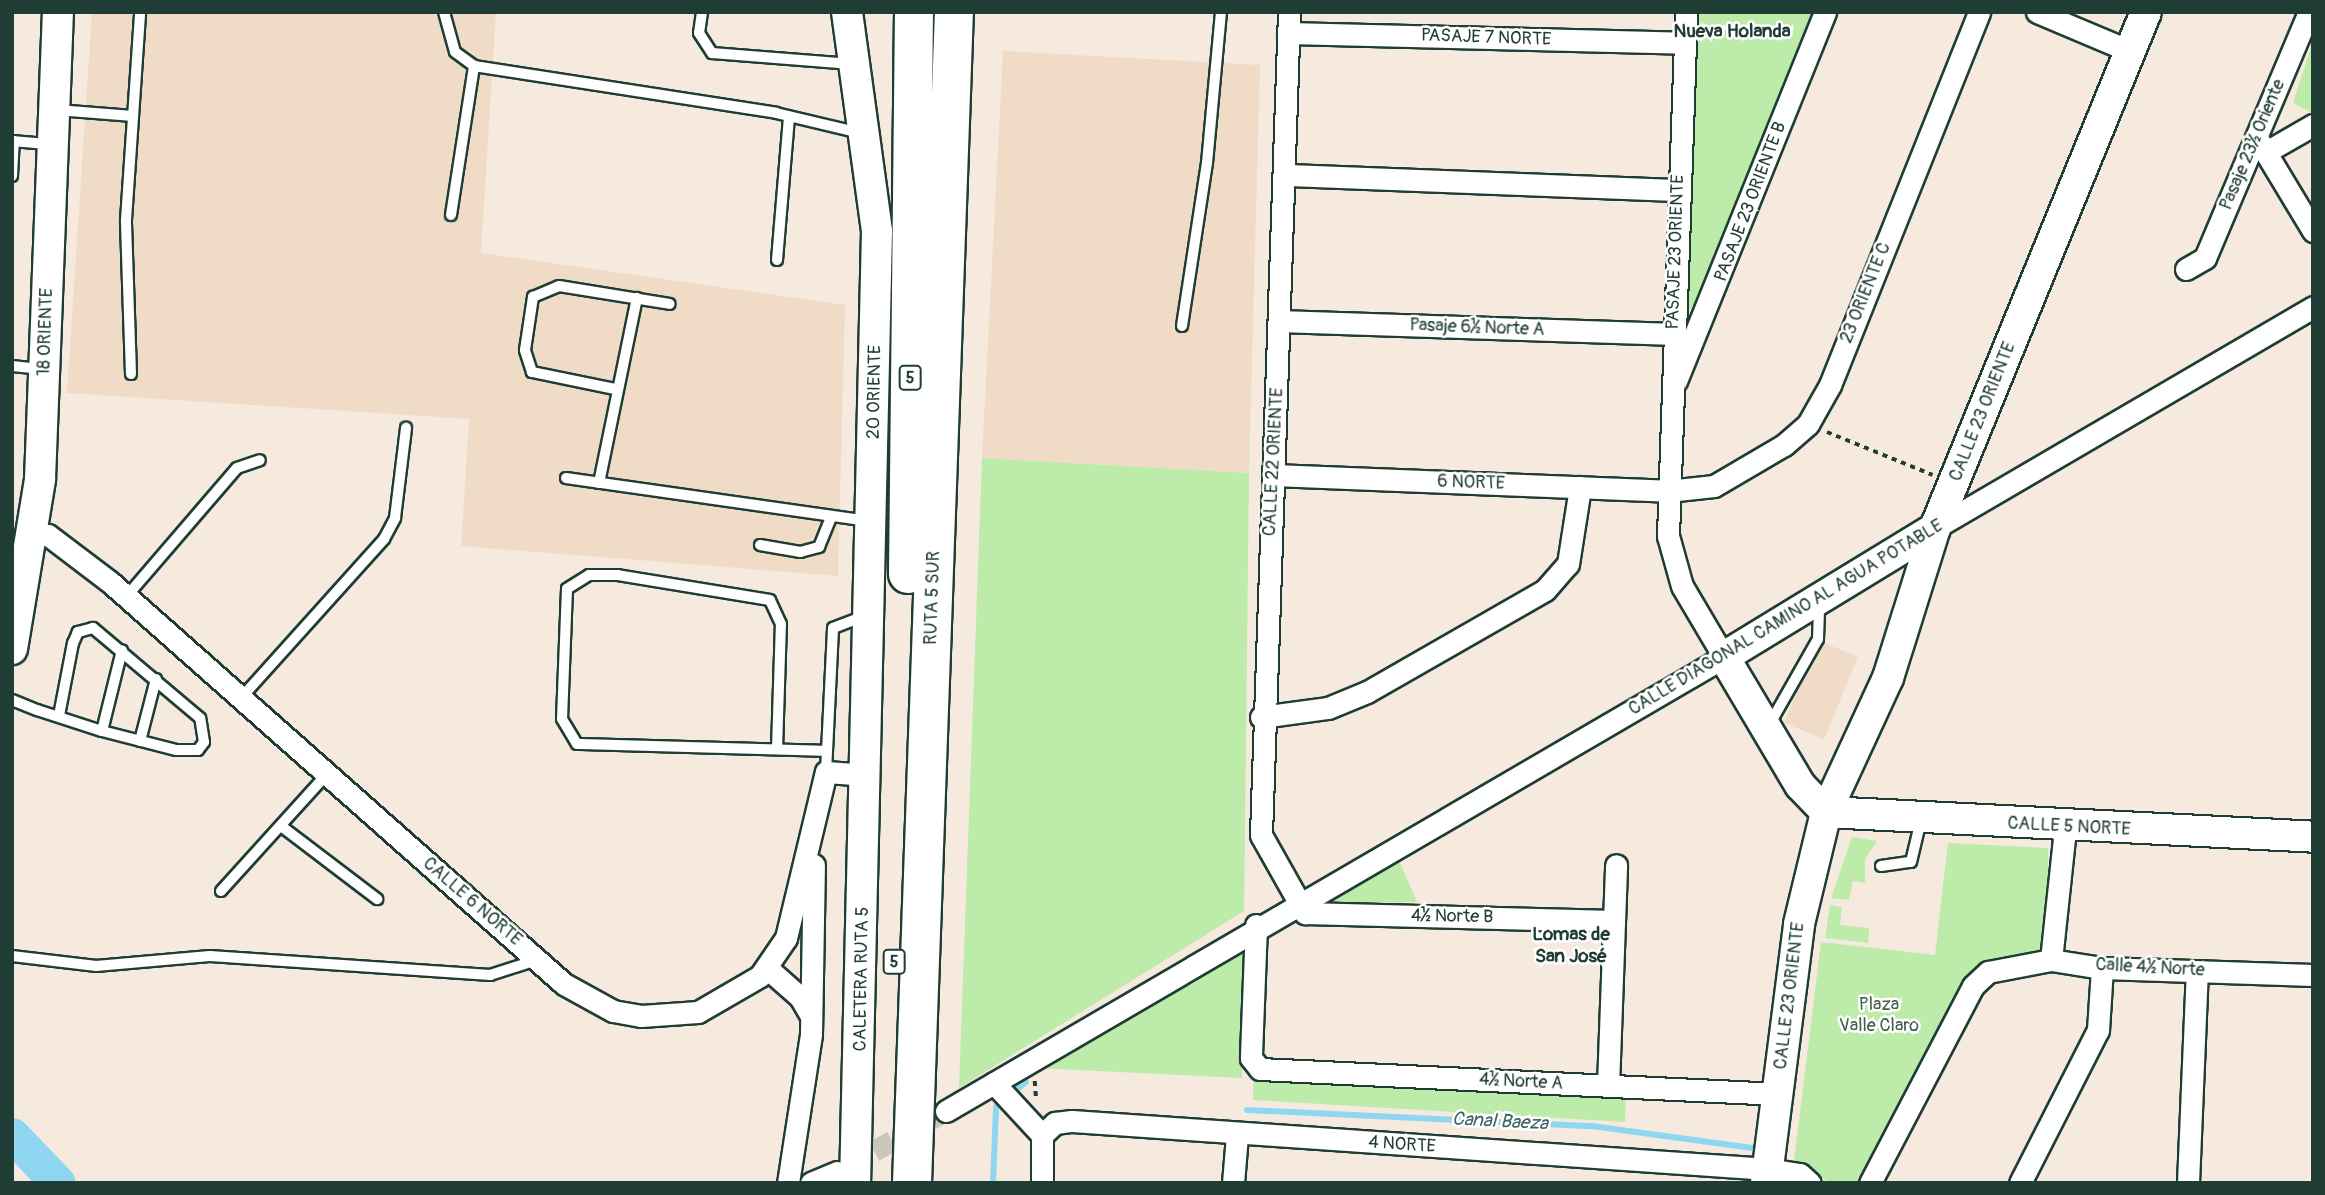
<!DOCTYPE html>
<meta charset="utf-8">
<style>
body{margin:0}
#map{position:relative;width:2325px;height:1195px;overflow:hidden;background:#f6eade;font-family:Pangolin,sans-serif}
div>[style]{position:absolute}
.built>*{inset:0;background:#f0dbc7}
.green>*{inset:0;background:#bcebaa}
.stream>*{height:6px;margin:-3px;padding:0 3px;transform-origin:3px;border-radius:3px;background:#8fd7f0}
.river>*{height:35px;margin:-17.5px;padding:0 17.5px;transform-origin:17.5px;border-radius:17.5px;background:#8fd7f0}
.street-tunnel>*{height:21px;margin-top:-10.5px;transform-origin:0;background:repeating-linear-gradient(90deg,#cbc7bc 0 21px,transparent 0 31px)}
.path>*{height:3.5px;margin-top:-1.75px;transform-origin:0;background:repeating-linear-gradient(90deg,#1f3d34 0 5px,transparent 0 10px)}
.roads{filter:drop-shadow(2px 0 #1f3d34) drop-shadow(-2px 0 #1f3d34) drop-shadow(0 2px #1f3d34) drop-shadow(0 -2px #1f3d34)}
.lane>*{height:10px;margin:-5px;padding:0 5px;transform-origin:5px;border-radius:5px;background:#fff}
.street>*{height:21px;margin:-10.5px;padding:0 10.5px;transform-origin:10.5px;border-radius:10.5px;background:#fff}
.secondary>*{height:30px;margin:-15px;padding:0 15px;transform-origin:15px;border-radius:15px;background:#fff}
.highway>*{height:38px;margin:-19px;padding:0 19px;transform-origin:19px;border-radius:19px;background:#fff}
span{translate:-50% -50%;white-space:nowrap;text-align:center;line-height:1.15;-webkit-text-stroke:5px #fff;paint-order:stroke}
.shield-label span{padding:2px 5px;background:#fff;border:2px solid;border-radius:5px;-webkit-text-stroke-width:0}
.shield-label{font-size:16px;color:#1f3d34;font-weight:700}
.street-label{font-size:18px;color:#1f3d34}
.park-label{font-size:18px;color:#3e604c}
.neighbourhood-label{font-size:19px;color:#1f3d34;font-weight:700}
.water-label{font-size:19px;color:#3b6463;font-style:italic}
.frame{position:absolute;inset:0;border:14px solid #1f3d34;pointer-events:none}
</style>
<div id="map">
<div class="built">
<div style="clip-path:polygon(92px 12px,496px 12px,481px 253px,845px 305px,838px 576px,461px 546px,469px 419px,67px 393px)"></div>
<div style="clip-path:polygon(1003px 51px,1260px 65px,1249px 473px,982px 458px)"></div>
<div style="clip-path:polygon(1817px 640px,1858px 657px,1824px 739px,1784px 723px)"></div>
</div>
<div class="green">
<div style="clip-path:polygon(1697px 12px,1819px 12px,1702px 298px,1678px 319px)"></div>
<div style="clip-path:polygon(2313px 41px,2313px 113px,2293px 103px)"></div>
<div style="clip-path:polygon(982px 458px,1249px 473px,1244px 911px,959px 1088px)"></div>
<div style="clip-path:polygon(1852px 837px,1877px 841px,1865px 859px,1865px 883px,1853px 881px,1849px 900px,1831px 898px)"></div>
<div style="clip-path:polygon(1948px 843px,2048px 848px,2048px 961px,1986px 970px,1866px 1183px,1830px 1183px,1794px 1161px,1821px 942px,1935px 955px)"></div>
<div style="clip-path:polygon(1398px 858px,1417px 902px,1319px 904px)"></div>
<div style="clip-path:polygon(1830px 905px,1842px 907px,1840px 925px,1869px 928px,1868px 943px,1825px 938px)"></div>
<div style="clip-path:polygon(1247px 943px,1242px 1078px,1036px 1068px)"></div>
<div style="clip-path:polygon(1254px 1075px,1626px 1093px,1625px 1122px,1253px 1100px)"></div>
</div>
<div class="stream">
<div style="left:1247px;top:1110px;width:345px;rotate:2.7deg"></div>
<div style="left:1592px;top:1126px;width:162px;rotate:7.8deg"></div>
<div style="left:993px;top:1183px;width:76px;rotate:-87.7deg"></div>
<div style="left:996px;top:1107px;width:39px;rotate:-40deg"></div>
</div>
<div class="river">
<div style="left:12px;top:1135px;width:66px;rotate:46.2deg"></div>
</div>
<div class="street-tunnel">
<div style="left:847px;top:1166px;width:113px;rotate:-29.1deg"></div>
</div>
<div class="path">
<div style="left:1827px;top:432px;width:114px;rotate:22.1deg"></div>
<div style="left:1035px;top:1081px;width:16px;rotate:86deg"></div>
</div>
<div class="roads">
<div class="lane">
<div style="left:444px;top:12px;width:41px;rotate:74.6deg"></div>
<div style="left:455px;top:52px;width:24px;rotate:36deg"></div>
<div style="left:474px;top:66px;width:306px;rotate:8.8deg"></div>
<div style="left:776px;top:113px;width:86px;rotate:13.4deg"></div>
<div style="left:702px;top:12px;width:21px;rotate:98deg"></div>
<div style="left:699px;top:33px;width:24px;rotate:57deg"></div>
<div style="left:712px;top:53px;width:140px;rotate:4.5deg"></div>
<div style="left:57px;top:110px;width:76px;rotate:4.5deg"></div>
<div style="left:12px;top:141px;width:38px;rotate:5deg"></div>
<div style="left:12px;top:176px;width:35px;rotate:-87deg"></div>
<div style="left:451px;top:215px;width:151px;rotate:-81.2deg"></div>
<div style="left:777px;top:260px;width:144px;rotate:-85.2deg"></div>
<div style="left:1182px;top:326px;width:165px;rotate:-81.3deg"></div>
<div style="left:1207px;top:163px;width:152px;rotate:-84.7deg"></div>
<div style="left:12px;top:366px;width:30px;rotate:6deg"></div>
<div style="left:131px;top:374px;width:154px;rotate:-91.9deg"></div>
<div style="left:126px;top:220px;width:208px;rotate:-86.1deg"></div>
<div style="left:615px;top:389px;width:85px;rotate:-168.4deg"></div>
<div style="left:532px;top:372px;width:23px;rotate:-108deg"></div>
<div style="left:525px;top:350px;width:54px;rotate:-81.4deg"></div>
<div style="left:533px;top:297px;width:28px;rotate:-23deg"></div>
<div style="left:559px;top:286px;width:112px;rotate:9.2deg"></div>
<div style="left:566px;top:478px;width:307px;rotate:8.1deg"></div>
<div style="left:599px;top:483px;width:189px;rotate:-78.4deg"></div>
<div style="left:760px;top:545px;width:41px;rotate:9.9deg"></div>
<div style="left:800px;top:552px;width:20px;rotate:-15deg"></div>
<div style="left:819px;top:547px;width:32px;rotate:-68deg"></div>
<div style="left:126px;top:597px;width:170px;rotate:-49.3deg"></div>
<div style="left:237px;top:468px;width:24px;rotate:-19deg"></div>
<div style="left:241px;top:698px;width:214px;rotate:-48deg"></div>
<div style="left:384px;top:539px;width:24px;rotate:-62deg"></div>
<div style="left:395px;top:518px;width:91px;rotate:-83deg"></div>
<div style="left:12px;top:700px;width:27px;rotate:22deg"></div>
<div style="left:37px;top:710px;width:68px;rotate:17.9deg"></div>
<div style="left:102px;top:731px;width:76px;rotate:14.4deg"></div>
<div style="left:176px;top:750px;width:22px"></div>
<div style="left:198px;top:750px;width:10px;rotate:-53deg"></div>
<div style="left:204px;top:742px;width:24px;rotate:-99deg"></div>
<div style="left:200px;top:718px;width:140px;rotate:-139.9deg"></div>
<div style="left:93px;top:628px;width:16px;rotate:165deg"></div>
<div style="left:78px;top:632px;width:12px;rotate:114deg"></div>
<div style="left:73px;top:643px;width:74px;rotate:100.9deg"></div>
<div style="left:1768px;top:727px;width:101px;rotate:-60.4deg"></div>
<div style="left:1818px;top:639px;width:36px;rotate:-88deg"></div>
<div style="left:102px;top:731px;width:83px;rotate:-76.1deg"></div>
<div style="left:140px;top:741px;width:64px;rotate:-75.5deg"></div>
<div style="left:777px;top:749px;width:125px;rotate:-88.2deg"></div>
<div style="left:781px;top:624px;width:26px;rotate:-115deg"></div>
<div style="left:770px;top:600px;width:154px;rotate:-170.7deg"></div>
<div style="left:618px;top:575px;width:29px;rotate:180deg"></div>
<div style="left:589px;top:575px;width:26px;rotate:148deg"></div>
<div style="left:567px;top:589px;width:130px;rotate:92.2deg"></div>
<div style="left:562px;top:719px;width:29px;rotate:59deg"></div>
<div style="left:577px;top:744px;width:249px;rotate:1.6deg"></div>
<div style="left:826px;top:772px;width:144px;rotate:-87.2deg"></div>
<div style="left:833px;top:628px;width:36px;rotate:-21deg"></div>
<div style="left:281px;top:826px;width:121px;rotate:37.2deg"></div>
<div style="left:1881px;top:866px;width:30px;rotate:-8deg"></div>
<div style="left:1911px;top:862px;width:43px;rotate:-76.6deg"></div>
<div style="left:221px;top:891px;width:158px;rotate:-47.8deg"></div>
<div style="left:12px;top:956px;width:85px;rotate:6.8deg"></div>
<div style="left:96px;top:966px;width:114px;rotate:-5deg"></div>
<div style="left:210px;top:956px;width:281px;rotate:3.9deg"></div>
<div style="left:490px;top:975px;width:49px;rotate:-17.7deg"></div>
</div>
<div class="street">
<div style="left:1289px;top:12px;width:823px;rotate:91.95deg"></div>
<div style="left:1261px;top:835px;width:90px;rotate:60.6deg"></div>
<div style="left:1305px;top:913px;width:309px;rotate:1.5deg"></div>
<div style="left:2037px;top:12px;width:101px;rotate:22.8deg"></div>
<div style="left:1288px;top:33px;width:396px;rotate:1.4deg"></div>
<div style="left:2257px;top:138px;width:109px;rotate:58.9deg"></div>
<div style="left:2266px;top:152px;width:54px;rotate:-29.9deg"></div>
<div style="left:1286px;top:175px;width:392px;rotate:2.2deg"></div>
<div style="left:2186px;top:269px;width:22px;rotate:-30deg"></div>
<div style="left:2205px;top:258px;width:267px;rotate:-67.1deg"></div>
<div style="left:1281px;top:321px;width:392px;rotate:1.9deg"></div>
<div style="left:1676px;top:381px;width:398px;rotate:-68deg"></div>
<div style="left:1273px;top:475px;width:395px;rotate:2.3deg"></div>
<div style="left:1668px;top:491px;width:46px;rotate:-6.2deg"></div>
<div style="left:1714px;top:486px;width:81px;rotate:-30.4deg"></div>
<div style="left:1784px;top:445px;width:32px;rotate:-41deg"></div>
<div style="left:1808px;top:424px;width:45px;rotate:-60.6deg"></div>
<div style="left:1830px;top:385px;width:402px;rotate:-68.2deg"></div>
<div style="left:1935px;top:528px;width:438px;rotate:-30.3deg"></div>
<div style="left:33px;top:533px;width:15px;rotate:8deg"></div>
<div style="left:48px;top:535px;width:78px;rotate:37.2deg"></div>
<div style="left:110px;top:582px;width:606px;rotate:41.52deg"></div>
<div style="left:564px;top:984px;width:56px;rotate:28.9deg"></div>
<div style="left:613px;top:1011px;width:28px;rotate:10deg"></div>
<div style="left:641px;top:1016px;width:57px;rotate:-4deg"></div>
<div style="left:698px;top:1012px;width:72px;rotate:-30.1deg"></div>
<div style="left:760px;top:976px;width:46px;rotate:-55.6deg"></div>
<div style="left:786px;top:938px;width:171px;rotate:-76.5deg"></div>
<div style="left:826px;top:772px;width:42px;rotate:4.1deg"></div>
<div style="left:1261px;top:717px;width:68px;rotate:-7.7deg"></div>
<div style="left:1328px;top:708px;width:42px;rotate:-22.3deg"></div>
<div style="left:1367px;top:692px;width:205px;rotate:-29.8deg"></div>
<div style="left:1545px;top:590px;width:35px;rotate:-49deg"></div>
<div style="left:1568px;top:564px;width:78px;rotate:-81.1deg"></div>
<div style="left:1256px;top:925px;width:133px;rotate:92.2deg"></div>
<div style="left:1251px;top:1058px;width:14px;rotate:51deg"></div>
<div style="left:1260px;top:1069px;width:519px;rotate:2.76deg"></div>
<div style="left:2051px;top:960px;width:133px;rotate:-83.9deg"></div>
<div style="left:767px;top:968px;width:44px;rotate:41.3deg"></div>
<div style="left:800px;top:997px;width:22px;rotate:60deg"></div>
<div style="left:994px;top:1083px;width:71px;rotate:47.3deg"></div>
<div style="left:1608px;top:1086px;width:221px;rotate:-87.9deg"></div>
<div style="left:946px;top:1111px;width:901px;rotate:-30.27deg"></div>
<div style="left:1724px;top:657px;width:82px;rotate:-120.6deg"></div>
<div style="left:1682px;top:586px;width:52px;rotate:-105.6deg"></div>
<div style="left:1668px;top:536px;width:524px;rotate:-88.03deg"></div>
<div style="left:788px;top:1183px;width:151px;rotate:-81.2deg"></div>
<div style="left:811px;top:1034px;width:169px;rotate:-89deg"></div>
<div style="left:811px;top:1183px;width:28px;rotate:-23deg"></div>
<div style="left:1042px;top:1183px;width:48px;rotate:-90deg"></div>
<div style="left:1042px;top:1135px;width:18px;rotate:-43deg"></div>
<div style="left:1055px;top:1123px;width:17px;rotate:-7deg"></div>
<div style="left:1072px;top:1121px;width:698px;rotate:3.95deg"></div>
<div style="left:1768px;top:1169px;width:32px;rotate:9deg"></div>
<div style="left:1800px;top:1174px;width:13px;rotate:42deg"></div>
<div style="left:1233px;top:1183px;width:48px;rotate:-85.2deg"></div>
<div style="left:1870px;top:1183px;width:222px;rotate:-62.4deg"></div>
<div style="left:1973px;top:986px;width:21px;rotate:-43deg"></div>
<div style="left:1988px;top:972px;width:64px;rotate:-10.8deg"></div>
<div style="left:2051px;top:960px;width:52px;rotate:8.9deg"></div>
<div style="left:2102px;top:968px;width:211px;rotate:1.9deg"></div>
<div style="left:2020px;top:1183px;width:172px;rotate:-63deg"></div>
<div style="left:2098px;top:1030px;width:62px;rotate:-86.3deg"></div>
<div style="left:2188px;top:1183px;width:212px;rotate:-87.6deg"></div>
</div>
<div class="secondary">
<div style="left:847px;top:12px;width:221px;rotate:82.2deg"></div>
<div style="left:877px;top:231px;width:952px;rotate:91.32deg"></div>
<div style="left:12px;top:649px;width:172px;rotate:-80.6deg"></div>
<div style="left:40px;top:479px;width:467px;rotate:-87.8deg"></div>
<div style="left:1826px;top:812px;width:488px;rotate:2.9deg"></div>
<div style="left:1826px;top:812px;width:37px;rotate:-134deg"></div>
<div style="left:1800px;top:785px;width:149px;rotate:-120.7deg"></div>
<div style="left:1724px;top:657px;width:247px;rotate:-31.4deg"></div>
<div style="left:1766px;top:1183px;width:261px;rotate:-82.7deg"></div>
<div style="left:1799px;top:924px;width:115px;rotate:-76.4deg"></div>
<div style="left:1826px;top:812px;width:148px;rotate:-65.2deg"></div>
<div style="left:1888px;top:678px;width:157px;rotate:-72.6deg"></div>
<div style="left:1935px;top:528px;width:557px;rotate:-67.76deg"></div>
</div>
<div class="highway">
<div style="left:908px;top:574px;width:562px;rotate:-89.39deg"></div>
<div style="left:912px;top:1183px;width:1172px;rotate:-87.95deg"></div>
</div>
</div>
<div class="shield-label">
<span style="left:910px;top:378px">5</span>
<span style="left:894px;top:962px">5</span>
</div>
<div class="street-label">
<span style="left:1486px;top:38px;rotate:2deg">PASAJE 7 NORTE</span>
<span style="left:2253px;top:145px;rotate:-67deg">Pasaje 23½ Oriente</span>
<span style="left:1751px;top:202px;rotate:-69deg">PASAJE 23 ORIENTE B</span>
<span style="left:1676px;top:252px;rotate:-88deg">PASAJE 23 ORIENTE</span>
<span style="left:1866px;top:293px;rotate:-68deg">23 ORIENTE C</span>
<span style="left:1477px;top:328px;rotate:2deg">Pasaje 6½ Norte A</span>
<span style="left:46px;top:332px;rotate:-88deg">18 ORIENTE</span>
<span style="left:875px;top:392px;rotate:-89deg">20 ORIENTE</span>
<span style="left:1983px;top:412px;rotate:-68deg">CALLE 23 ORIENTE</span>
<span style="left:1274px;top:462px;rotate:-87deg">CALLE 22 ORIENTE</span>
<span style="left:1471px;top:483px;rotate:2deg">6 NORTE</span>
<span style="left:933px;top:598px;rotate:-88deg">RUTA 5 SUR</span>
<span style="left:1786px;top:618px;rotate:-31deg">CALLE DIAGONAL CAMINO AL AGUA POTABLE</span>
<span style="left:2069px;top:827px;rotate:3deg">CALLE 5 NORTE</span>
<span style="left:472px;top:902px;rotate:41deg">CALLE 6 NORTE</span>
<span style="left:1452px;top:917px;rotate:1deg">4½ Norte B</span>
<span style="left:2150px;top:968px;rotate:3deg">Calle 4½ Norte</span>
<span style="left:862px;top:979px;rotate:-89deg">CALETERA RUTA 5</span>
<span style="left:1790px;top:996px;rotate:-83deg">CALLE 23 ORIENTE</span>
<span style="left:1521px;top:1082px;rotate:3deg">4½ Norte A</span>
<span style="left:1402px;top:1145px;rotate:4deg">4 NORTE</span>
</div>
<div class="park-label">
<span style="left:1879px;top:1016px">Plaza<br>Valle Claro</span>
</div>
<div class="neighbourhood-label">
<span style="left:1732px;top:32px">Nueva Holanda</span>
<span style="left:1571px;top:946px">Lomas de<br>San José</span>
</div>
<div class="water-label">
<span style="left:1500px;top:1122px;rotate:3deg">Canal Baeza</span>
</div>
<div class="frame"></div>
</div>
